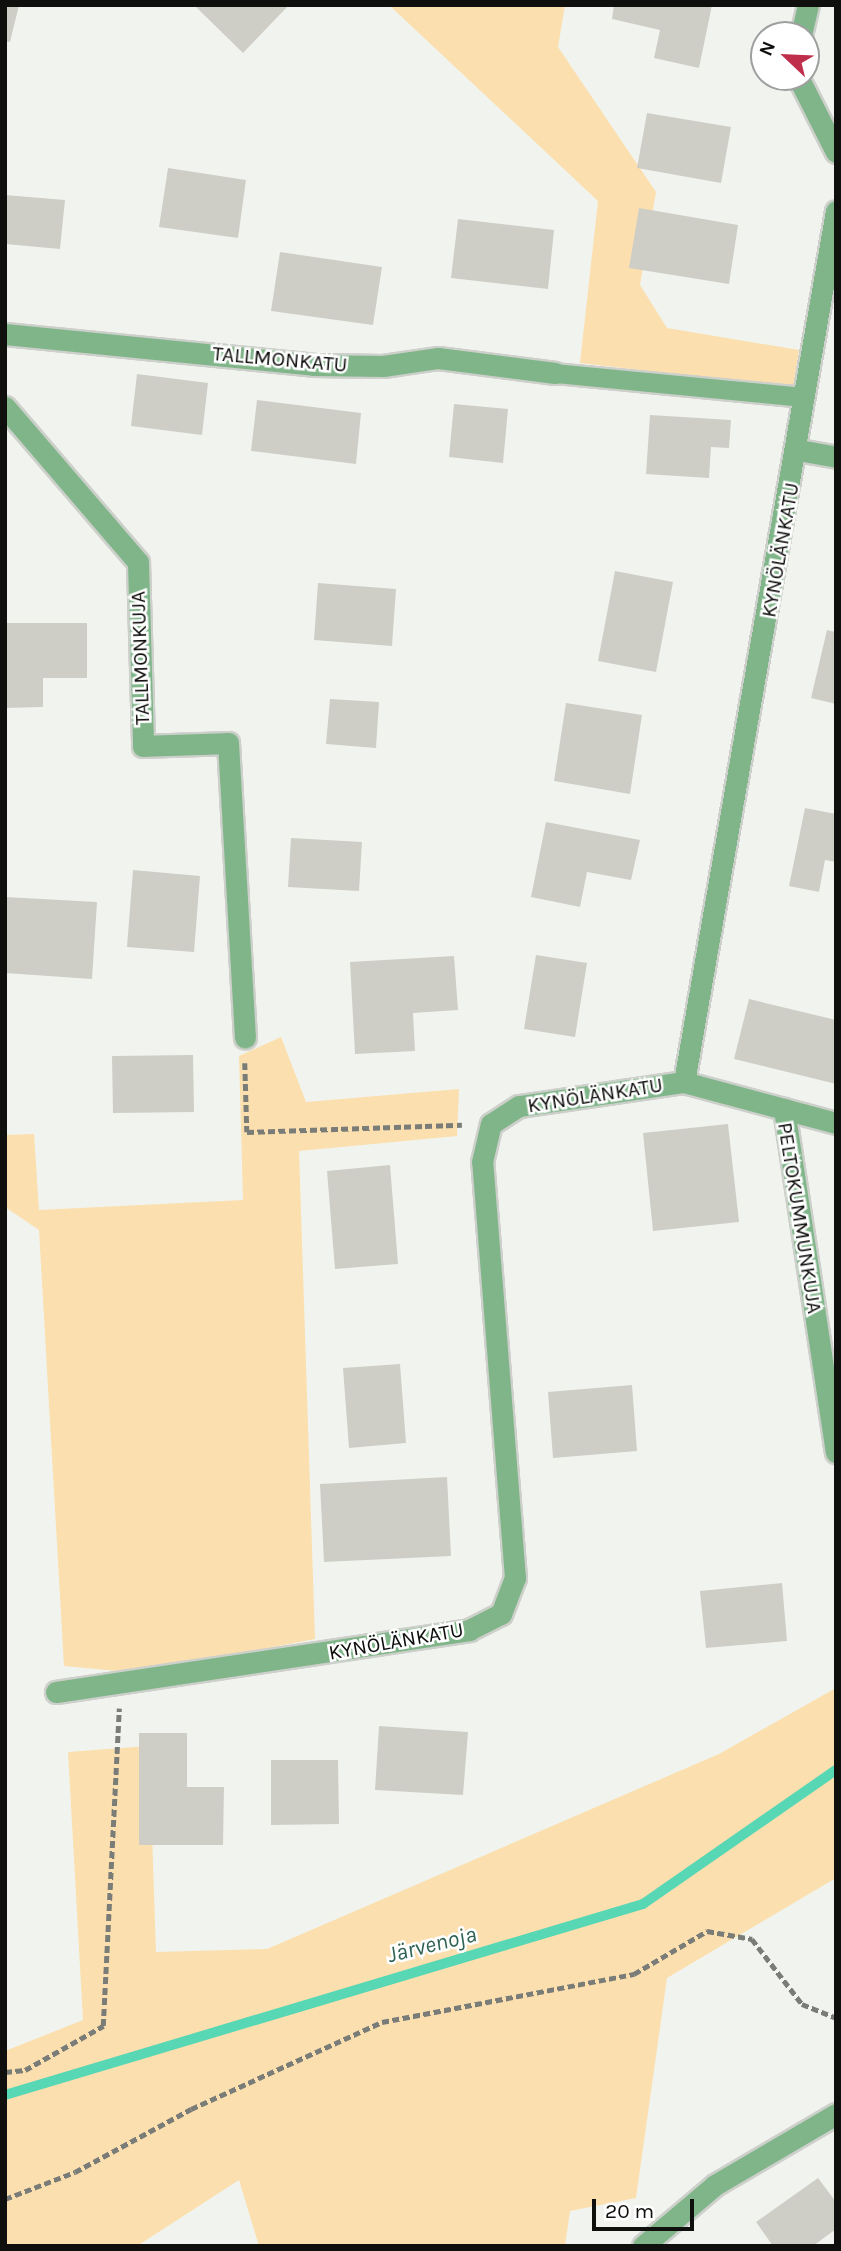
<!DOCTYPE html>
<meta charset="utf-8">
<style>
body{margin:0}
#map{position:relative;width:841px;height:2251px;overflow:hidden;background:#f1f4ee;font-family:Karla,sans-serif}
div>[style]{position:absolute}
.green>*{inset:0;background:#fbdfae}
.stream>*{height:10px;margin:-5px;padding:0 5px;transform-origin:5px;border-radius:5px;background:#58d7b5}
.building>*{inset:0;background:#cecec7}
.path>*{height:4.5px;margin-top:-2.25px;transform-origin:0;background:repeating-linear-gradient(90deg,#7a7c78 0 7px,transparent 0 10.5px)}
.roads{filter:drop-shadow(2px 0 #cdd0ca) drop-shadow(-2px 0 #cdd0ca) drop-shadow(0 2px #cdd0ca) drop-shadow(0 -2px #cdd0ca)}
.service>*{height:19px;margin:-9.5px;padding:0 9.5px;transform-origin:9.5px;border-radius:9.5px;background:#80b58a}
.minor>*{height:21px;margin:-10.5px;padding:0 10.5px;transform-origin:10.5px;border-radius:10.5px;background:#80b58a}
span{translate:-50% -50%;white-space:nowrap;text-align:center;line-height:1.15;-webkit-text-stroke:5px #fff;paint-order:stroke}
.street-label{font-size:21px;color:#0f100e}
.water-label{font-size:23px;color:#2e6253;font-style:italic}
.frame{position:absolute;inset:0;border:7px solid #0f100e;pointer-events:none}
.north{position:absolute;left:750px;top:21px;width:70px;height:70px;box-sizing:border-box;background:#fff;border:2px solid #9f9f9f;border-radius:50%;rotate:293deg;font-size:19px;font-weight:700;line-height:28px;text-align:center;color:#0f100e}
.north::after{content:'';display:block;margin:auto;width:24px;height:32px;background:#bf2e4a;clip-path:polygon(50% 0,100% 100%,50% 72%,0 100%)}
.scale{position:absolute;left:592px;top:2199px;width:102px;height:32px;box-sizing:border-box;border:4px solid #0f100e;border-top:0;padding-left:9px;font-size:21px;line-height:24px;white-space:nowrap;color:#0f100e;-webkit-text-stroke:5px #fff;paint-order:stroke}
</style>
<div id="map">
<div class="green">
<div style="clip-path:polygon(389px 5px,565px 5px,558px 47px,656px 192px,640px 285px,667px 328px,799px 350px,793px 388px,580px 363px,598px 201px)"></div>
<div style="clip-path:polygon(281px 1037px,306px 1102px,459px 1089px,457px 1136px,299px 1151px,315px 1639px,140px 1673px,64px 1666px,39px 1230px,5px 1207px,5px 1135px,34px 1134px,39px 1210px,243px 1200px,239px 1056px)"></div>
<div style="clip-path:polygon(836px 1688px,836px 1878px,667px 1978px,636px 2198px,570px 2211px,565px 2246px,259px 2246px,239px 2180px,137px 2246px,5px 2246px,5px 2051px,83px 2020px,68px 1752px,149px 1746px,156px 1952px,267px 1949px,719px 1754px)"></div>
</div>
<div class="stream">
<div style="left:5px;top:2095px;width:666px;rotate:-16.67deg"></div>
<div style="left:643px;top:1904px;width:235px;rotate:-34.8deg"></div>
</div>
<div class="building">
<div style="clip-path:polygon(5px 5px,19px 5px,10px 42px,5px 41px)"></div>
<div style="clip-path:polygon(194px 5px,289px 5px,243px 53px)"></div>
<div style="clip-path:polygon(614px 5px,712px 5px,699px 68px,654px 58px,660px 30px,612px 19px)"></div>
<div style="clip-path:polygon(647px 113px,731px 127px,721px 183px,637px 168px)"></div>
<div style="clip-path:polygon(168px 168px,246px 180px,238px 238px,159px 227px)"></div>
<div style="clip-path:polygon(5px 195px,65px 200px,60px 249px,5px 244px)"></div>
<div style="clip-path:polygon(639px 208px,738px 225px,729px 284px,629px 268px)"></div>
<div style="clip-path:polygon(458px 219px,554px 230px,548px 289px,451px 278px)"></div>
<div style="clip-path:polygon(280px 252px,382px 267px,373px 325px,271px 311px)"></div>
<div style="clip-path:polygon(137px 374px,208px 383px,202px 435px,131px 426px)"></div>
<div style="clip-path:polygon(257px 400px,361px 413px,356px 464px,251px 451px)"></div>
<div style="clip-path:polygon(454px 404px,508px 409px,503px 463px,449px 457px)"></div>
<div style="clip-path:polygon(650px 415px,731px 420px,729px 448px,711px 447px,709px 478px,646px 474px)"></div>
<div style="clip-path:polygon(615px 571px,673px 582px,656px 672px,598px 661px)"></div>
<div style="clip-path:polygon(318px 583px,396px 589px,392px 646px,314px 640px)"></div>
<div style="clip-path:polygon(5px 623px,87px 623px,87px 678px,43px 678px,43px 707px,5px 708px)"></div>
<div style="clip-path:polygon(827px 630px,836px 632px,836px 704px,811px 698px)"></div>
<div style="clip-path:polygon(330px 699px,379px 702px,376px 748px,326px 744px)"></div>
<div style="clip-path:polygon(566px 703px,642px 715px,630px 794px,554px 781px)"></div>
<div style="clip-path:polygon(805px 808px,836px 814px,836px 862px,825px 860px,819px 892px,789px 886px)"></div>
<div style="clip-path:polygon(546px 822px,640px 840px,631px 880px,587px 872px,580px 907px,531px 897px)"></div>
<div style="clip-path:polygon(291px 838px,362px 842px,359px 891px,288px 887px)"></div>
<div style="clip-path:polygon(133px 870px,200px 876px,194px 952px,127px 947px)"></div>
<div style="clip-path:polygon(5px 897px,97px 902px,92px 979px,5px 973px)"></div>
<div style="clip-path:polygon(536px 955px,587px 963px,575px 1037px,524px 1029px)"></div>
<div style="clip-path:polygon(454px 956px,458px 1010px,413px 1013px,415px 1051px,355px 1054px,350px 962px)"></div>
<div style="clip-path:polygon(749px 999px,836px 1020px,836px 1084px,734px 1059px)"></div>
<div style="clip-path:polygon(193px 1055px,194px 1112px,113px 1113px,112px 1056px)"></div>
<div style="clip-path:polygon(728px 1124px,739px 1222px,653px 1231px,643px 1133px)"></div>
<div style="clip-path:polygon(390px 1165px,398px 1264px,335px 1269px,327px 1171px)"></div>
<div style="clip-path:polygon(400px 1364px,406px 1443px,349px 1448px,343px 1368px)"></div>
<div style="clip-path:polygon(632px 1385px,637px 1451px,553px 1458px,548px 1392px)"></div>
<div style="clip-path:polygon(447px 1477px,451px 1556px,324px 1562px,320px 1484px)"></div>
<div style="clip-path:polygon(782px 1583px,787px 1641px,706px 1648px,700px 1591px)"></div>
<div style="clip-path:polygon(379px 1726px,468px 1732px,463px 1795px,375px 1790px)"></div>
<div style="clip-path:polygon(139px 1733px,187px 1733px,187px 1787px,224px 1787px,223px 1845px,139px 1845px)"></div>
<div style="clip-path:polygon(271px 1760px,338px 1760px,339px 1824px,271px 1825px)"></div>
<div style="clip-path:polygon(818px 2178px,836px 2202px,836px 2229px,813px 2246px,773px 2246px,756px 2222px)"></div>
</div>
<div class="path">
<div style="left:245px;top:1063px;width:69px;rotate:88.3deg"></div>
<div style="left:247px;top:1132px;width:215px;rotate:-1.9deg"></div>
<div style="left:5px;top:2072px;width:20px;rotate:-6deg"></div>
<div style="left:25px;top:2070px;width:90px;rotate:-29.4deg"></div>
<div style="left:103px;top:2026px;width:318px;rotate:-87.1deg"></div>
<div style="left:5px;top:2199px;width:75px;rotate:-21.1deg"></div>
<div style="left:75px;top:2172px;width:132px;rotate:-28.5deg"></div>
<div style="left:191px;top:2109px;width:210px;rotate:-24.5deg"></div>
<div style="left:382px;top:2022px;width:257px;rotate:-10.8deg"></div>
<div style="left:634px;top:1974px;width:85px;rotate:-30.5deg"></div>
<div style="left:707px;top:1931px;width:46px;rotate:10.1deg"></div>
<div style="left:752px;top:1939px;width:82px;rotate:52.4deg"></div>
<div style="left:802px;top:2004px;width:37px;rotate:22deg"></div>
</div>
<div class="roads">
<div class="service">
<div style="left:555px;top:373px;width:248px;rotate:5.5deg"></div>
</div>
<div class="minor">
<div style="left:801px;top:35px;width:31px;rotate:-77deg"></div>
<div style="left:798px;top:77px;width:84px;rotate:63.1deg"></div>
<div style="left:5px;top:334px;width:310px;rotate:5.7deg"></div>
<div style="left:313px;top:365px;width:70px;rotate:0.8deg"></div>
<div style="left:383px;top:366px;width:56px;rotate:-8.3deg"></div>
<div style="left:438px;top:358px;width:118px;rotate:7.3deg"></div>
<div style="left:5px;top:407px;width:204px;rotate:49.4deg"></div>
<div style="left:138px;top:562px;width:184px;rotate:88.4deg"></div>
<div style="left:143px;top:746px;width:85px;rotate:-2deg"></div>
<div style="left:228px;top:743px;width:295px;rotate:86.7deg"></div>
<div style="left:798px;top:450px;width:39px;rotate:10deg"></div>
<div style="left:684px;top:1082px;width:157px;rotate:15.1deg"></div>
<div style="left:784px;top:1109px;width:347px;rotate:81.4deg"></div>
<div style="left:56px;top:1692px;width:418px;rotate:-8.5deg"></div>
<div style="left:469px;top:1630px;width:36px;rotate:-27deg"></div>
<div style="left:501px;top:1614px;width:39px;rotate:-69deg"></div>
<div style="left:515px;top:1578px;width:417px;rotate:-94.5deg"></div>
<div style="left:482px;top:1162px;width:39px;rotate:-77deg"></div>
<div style="left:491px;top:1124px;width:33px;rotate:-33deg"></div>
<div style="left:519px;top:1106px;width:167px;rotate:-8.3deg"></div>
<div style="left:684px;top:1082px;width:884px;rotate:-80.1deg"></div>
<div style="left:643px;top:2246px;width:94px;rotate:-40.3deg"></div>
<div style="left:715px;top:2185px;width:140px;rotate:-30.4deg"></div>
</div>
</div>
<div class="street-label">
<span style="left:280px;top:359px;rotate:5deg">TALLMONKATU</span>
<span style="left:780px;top:550px;rotate:-80deg">KYNÖLÄNKATU</span>
<span style="left:140px;top:658px;rotate:-92deg">TALLMONKUJA</span>
<span style="left:595px;top:1095px;rotate:-9deg">KYNÖLÄNKATU</span>
<span style="left:800px;top:1218px;rotate:81deg">PELTOKUMMUNKUJA</span>
<span style="left:396px;top:1641px;rotate:-10deg">KYNÖLÄNKATU</span>
</div>
<div class="water-label">
<span style="left:432px;top:1945px;rotate:-14deg">Järvenoja</span>
</div>
<div class="frame"></div>
<div class="north">N</div>
<div class="scale">20 m</div>
</div>
